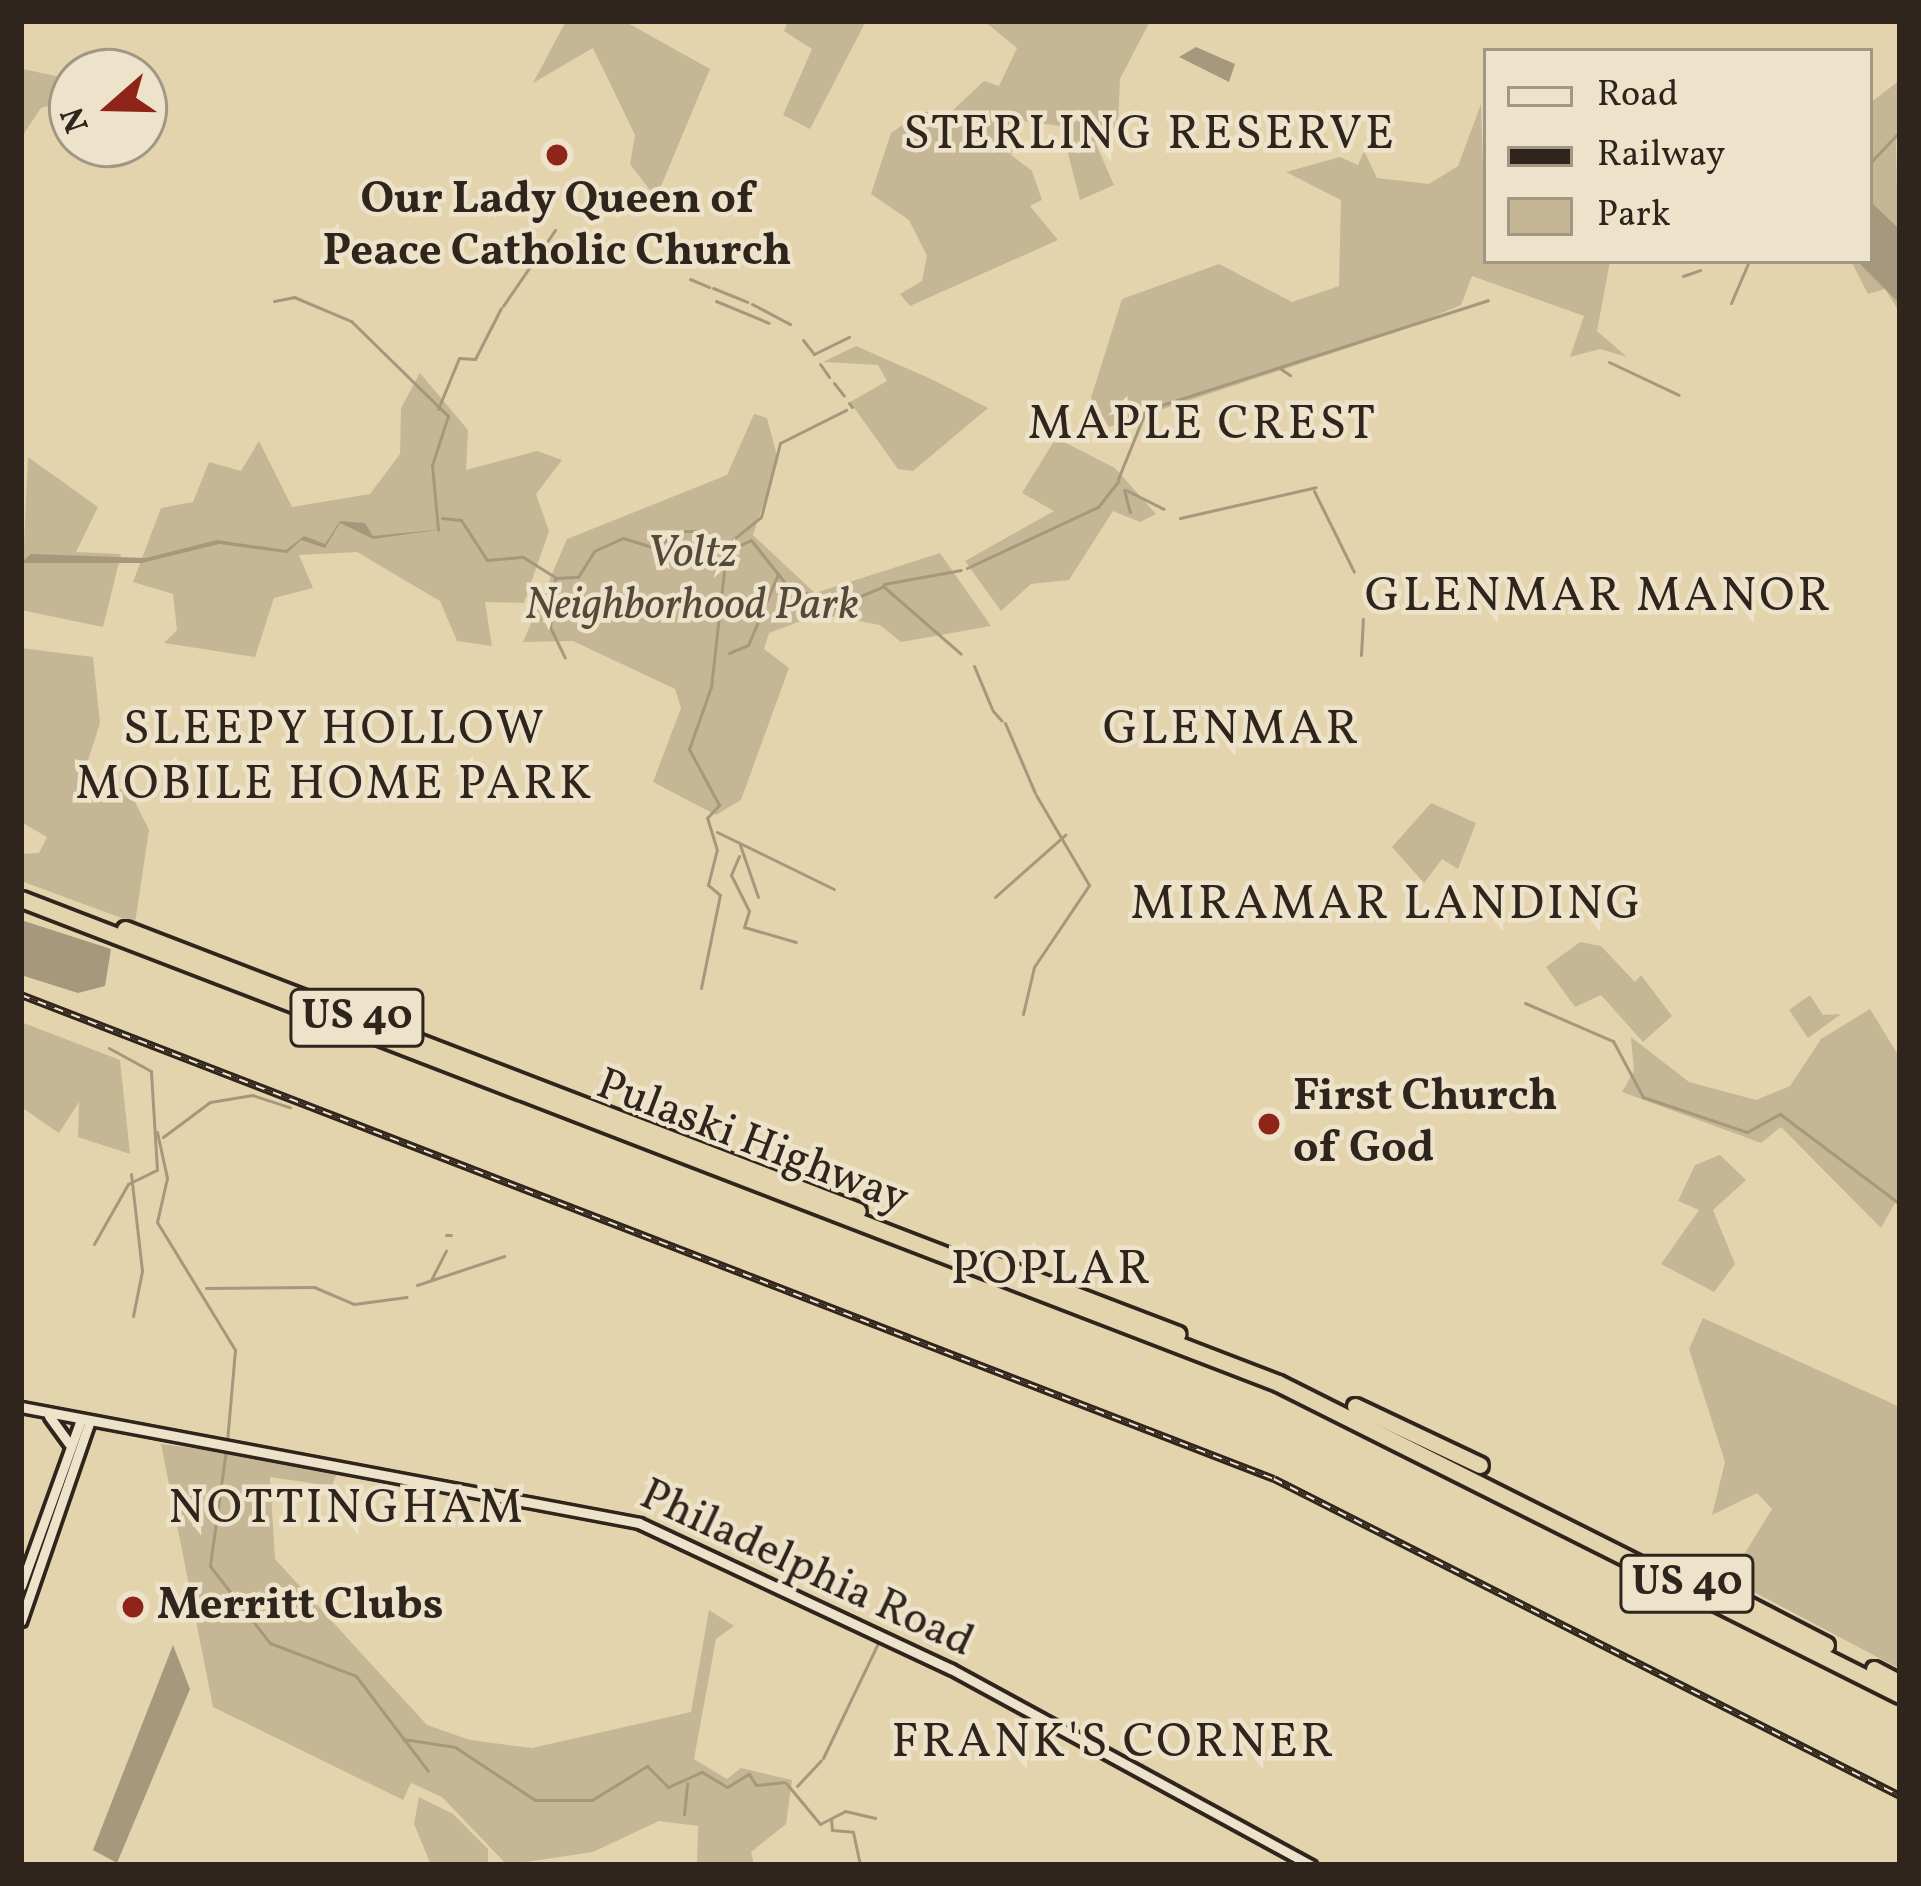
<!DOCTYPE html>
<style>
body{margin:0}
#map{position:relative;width:1921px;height:1886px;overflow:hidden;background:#e4d4ae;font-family:Vollkorn,serif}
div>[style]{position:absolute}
.green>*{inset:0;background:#c5b695}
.water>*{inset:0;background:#a6987c}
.stream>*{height:3px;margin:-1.5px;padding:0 1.5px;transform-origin:1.5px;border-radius:1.5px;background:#a6987c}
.roads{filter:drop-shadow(3px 0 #2f251c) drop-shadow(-3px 0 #2f251c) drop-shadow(0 3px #2f251c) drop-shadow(0 -3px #2f251c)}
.secondary>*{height:9px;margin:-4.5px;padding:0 4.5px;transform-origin:4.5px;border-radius:4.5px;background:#ede3ca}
.highway>*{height:15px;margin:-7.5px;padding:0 7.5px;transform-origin:7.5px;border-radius:7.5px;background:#e4d4ae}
.rail>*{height:8px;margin-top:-4px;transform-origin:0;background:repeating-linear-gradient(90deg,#ede3ca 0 9px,#2f251c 0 18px);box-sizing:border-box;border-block:3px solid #2f251c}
.dots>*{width:33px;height:33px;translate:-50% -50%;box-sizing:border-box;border:6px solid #ede3ca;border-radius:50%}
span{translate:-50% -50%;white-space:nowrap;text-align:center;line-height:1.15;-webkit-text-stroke:9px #ede3ca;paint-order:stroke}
.shield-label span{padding:3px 9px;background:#ede3ca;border:3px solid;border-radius:9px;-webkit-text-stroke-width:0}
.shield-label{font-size:42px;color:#2f251c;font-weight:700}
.poi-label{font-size:45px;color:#2f251c;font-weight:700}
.left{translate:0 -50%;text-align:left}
.park-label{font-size:45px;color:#54493a;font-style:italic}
.street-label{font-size:45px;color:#2f251c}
.neighbourhood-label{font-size:48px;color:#2f251c;letter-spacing:3px}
.frame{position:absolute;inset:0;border:24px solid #2f251c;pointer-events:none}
.legend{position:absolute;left:1483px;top:48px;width:390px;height:216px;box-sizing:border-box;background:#ede3ca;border:3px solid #a19784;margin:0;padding:15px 21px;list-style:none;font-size:36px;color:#2f251c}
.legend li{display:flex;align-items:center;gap:24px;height:60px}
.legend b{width:60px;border:3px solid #a19784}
.north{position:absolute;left:48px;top:48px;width:120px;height:120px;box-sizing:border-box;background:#ede3ca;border:3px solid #a19784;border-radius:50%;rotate:250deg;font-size:33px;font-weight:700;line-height:48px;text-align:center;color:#2f251c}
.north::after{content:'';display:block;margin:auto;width:42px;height:54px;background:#8f2418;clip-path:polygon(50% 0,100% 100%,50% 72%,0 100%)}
</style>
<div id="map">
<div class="green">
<div style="clip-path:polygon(566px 21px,624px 21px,710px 69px,656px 198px,630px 164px,635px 135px,593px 48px,533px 83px)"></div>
<div style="clip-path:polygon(788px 21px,866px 21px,810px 129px,783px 115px,812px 49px,784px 31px)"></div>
<div style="clip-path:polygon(984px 21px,1150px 21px,1120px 79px,1118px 125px,1095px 142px,1114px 185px,1080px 200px,1061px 126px,1023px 121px,1011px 155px,1032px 171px,1042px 200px,1030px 206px,1058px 240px,910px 306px,900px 294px,922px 281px,927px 256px,909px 220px,871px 194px,891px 133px,921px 112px,951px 112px,984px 81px,999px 86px,1017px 48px)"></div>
<div style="clip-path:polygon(23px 69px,65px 78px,72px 99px,41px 108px,21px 138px)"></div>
<div style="clip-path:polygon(1900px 80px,1896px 146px,1900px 313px,1885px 289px,1868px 294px,1851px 261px,1870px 261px,1870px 103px)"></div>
<div style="clip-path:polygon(1481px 104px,1486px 261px,1610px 261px,1597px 331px,1627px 357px,1600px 349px,1570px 357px,1584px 316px,1472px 276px,1461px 305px,1396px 332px,1109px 427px,1091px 398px,1122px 299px,1219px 264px,1292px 302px,1339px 286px,1341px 200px,1286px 172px,1340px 157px,1358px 165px,1364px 151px,1377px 178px,1429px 184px,1458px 166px)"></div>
<div style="clip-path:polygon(856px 346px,931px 379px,988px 408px,913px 471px,898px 469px,850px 402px,887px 381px,878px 365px,823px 362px)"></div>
<div style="clip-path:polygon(420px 373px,468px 430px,466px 470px,537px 451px,562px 460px,536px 494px,549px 531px,524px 603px,485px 602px,492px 646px,457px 641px,440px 601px,357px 552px,299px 555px,313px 588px,274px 598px,255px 657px,164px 643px,177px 630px,173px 594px,133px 582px,161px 508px,193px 502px,209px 462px,241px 471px,259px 441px,292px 507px,370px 494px,400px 454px,401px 408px)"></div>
<div style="clip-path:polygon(754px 414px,767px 418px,778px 460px,753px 535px,815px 593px,940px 553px,991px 626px,901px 642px,880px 625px,820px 614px,769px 633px,764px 649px,789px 668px,741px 800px,716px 815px,653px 782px,681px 708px,675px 689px,573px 641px,523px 642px,567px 539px,727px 475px)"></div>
<div style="clip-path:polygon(1056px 438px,1115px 468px,1156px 514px,1140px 522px,1113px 511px,1069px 580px,1031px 584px,1001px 611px,965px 561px,1054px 511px,1022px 493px)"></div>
<div style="clip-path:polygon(28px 457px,98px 507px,76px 552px,121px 554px,103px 627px,21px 610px)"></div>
<div style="clip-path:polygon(21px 648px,93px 657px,100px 723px,84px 773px,96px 787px,129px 790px,149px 830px,135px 923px,21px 881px,21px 854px,39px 853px,47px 837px,21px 822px)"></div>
<div style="clip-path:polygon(1431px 803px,1476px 823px,1458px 869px,1442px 859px,1424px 883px,1392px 847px)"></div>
<div style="clip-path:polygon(1580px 942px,1601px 946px,1635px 982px,1641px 975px,1672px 1016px,1643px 1042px,1601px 995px,1575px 1007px,1546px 967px)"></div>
<div style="clip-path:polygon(1810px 995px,1823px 1015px,1841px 1014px,1808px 1038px,1789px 1010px)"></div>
<div style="clip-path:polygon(1870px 1009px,1900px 1058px,1900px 1194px,1881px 1228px,1781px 1127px,1761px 1143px,1622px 1092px,1634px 1071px,1631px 1037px,1689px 1082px,1756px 1100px,1790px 1086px,1821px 1039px)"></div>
<div style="clip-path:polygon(21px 1022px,120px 1060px,130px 1154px,78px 1137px,79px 1102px,59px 1133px,21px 1107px)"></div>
<div style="clip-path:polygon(1720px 1155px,1746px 1180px,1713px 1210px,1735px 1264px,1714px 1292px,1661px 1264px,1699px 1210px,1678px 1201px,1695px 1165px)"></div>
<div style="clip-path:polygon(1703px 1318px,1900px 1407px,1900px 1669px,1729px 1579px,1772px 1509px,1757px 1493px,1712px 1515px,1725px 1462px,1689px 1349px)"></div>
<div style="clip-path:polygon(161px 1444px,339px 1467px,332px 1486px,270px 1477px,275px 1559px,427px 1725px,470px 1740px,532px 1748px,691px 1712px,709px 1610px,734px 1626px,716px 1639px,694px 1759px,727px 1779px,741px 1768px,792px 1780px,786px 1824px,751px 1852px,754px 1865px,697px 1865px,698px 1826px,659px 1821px,593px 1852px,507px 1865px,442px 1797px,411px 1783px,403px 1800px,213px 1707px)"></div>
<div style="clip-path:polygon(419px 1797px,453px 1814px,488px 1849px,488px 1865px,431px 1865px,414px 1824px)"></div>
</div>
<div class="water">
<div style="clip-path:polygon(1196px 47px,1235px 64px,1229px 82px,1179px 57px)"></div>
<div style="clip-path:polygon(1870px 201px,1900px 230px,1900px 304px,1857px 261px,1870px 261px)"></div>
<div style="clip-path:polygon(340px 521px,365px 523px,373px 536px,444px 529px,373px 539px,340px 523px,325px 548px,301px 540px,287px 553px,219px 544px,142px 563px,21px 563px,31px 554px,146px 558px,217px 540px,286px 550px,304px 536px,325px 544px)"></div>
<div style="clip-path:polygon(21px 920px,111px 949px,105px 986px,78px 993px,21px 975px)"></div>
<div style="clip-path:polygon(173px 1645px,190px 1689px,117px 1863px,93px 1850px)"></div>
</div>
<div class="stream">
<div style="left:1900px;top:107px;width:15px;rotate:90deg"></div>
<div style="left:1870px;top:163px;width:44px;rotate:-46.8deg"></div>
<div style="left:1683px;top:276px;width:18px;rotate:-19deg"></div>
<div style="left:690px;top:279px;width:21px;rotate:23deg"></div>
<div style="left:713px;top:288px;width:37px;rotate:22deg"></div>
<div style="left:274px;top:301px;width:20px;rotate:-11deg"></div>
<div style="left:294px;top:297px;width:62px;rotate:22.8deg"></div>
<div style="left:351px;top:321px;width:136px;rotate:44.4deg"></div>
<div style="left:448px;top:416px;width:52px;rotate:108.1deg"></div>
<div style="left:432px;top:465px;width:65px;rotate:84.7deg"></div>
<div style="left:716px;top:301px;width:57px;rotate:22.5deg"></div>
<div style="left:1731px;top:303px;width:46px;rotate:-66.8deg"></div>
<div style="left:752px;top:304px;width:43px;rotate:27.8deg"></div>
<div style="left:503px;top:306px;width:92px;rotate:-55.6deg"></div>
<div style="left:803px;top:340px;width:18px;rotate:52deg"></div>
<div style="left:814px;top:354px;width:39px;rotate:-26deg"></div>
<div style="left:1609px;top:362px;width:77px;rotate:25.2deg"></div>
<div style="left:820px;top:364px;width:16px;rotate:55deg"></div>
<div style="left:1281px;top:369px;width:11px;rotate:34deg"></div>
<div style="left:834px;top:383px;width:16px;rotate:52deg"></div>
<div style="left:849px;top:403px;width:5px;rotate:53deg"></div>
<div style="left:438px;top:409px;width:55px;rotate:-67.6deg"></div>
<div style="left:459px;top:358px;width:16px;rotate:4deg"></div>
<div style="left:475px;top:359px;width:57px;rotate:-63deg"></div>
<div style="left:1118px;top:479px;width:74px;rotate:-67.9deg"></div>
<div style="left:1146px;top:410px;width:359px;rotate:-17.8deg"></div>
<div style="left:1124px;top:490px;width:23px;rotate:75deg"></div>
<div style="left:1126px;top:490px;width:42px;rotate:26.6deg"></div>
<div style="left:1314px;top:491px;width:90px;rotate:63.7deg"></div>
<div style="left:442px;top:518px;width:19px;rotate:6deg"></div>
<div style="left:461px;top:520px;width:48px;rotate:57deg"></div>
<div style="left:487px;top:560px;width:36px;rotate:-5deg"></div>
<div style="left:523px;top:557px;width:39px;rotate:32deg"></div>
<div style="left:556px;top:578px;width:22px;rotate:-3deg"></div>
<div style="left:578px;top:577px;width:31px;rotate:-58deg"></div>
<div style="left:594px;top:551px;width:32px;rotate:-24deg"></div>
<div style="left:623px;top:538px;width:34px;rotate:17deg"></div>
<div style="left:656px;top:548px;width:27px;rotate:-39deg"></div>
<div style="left:677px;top:531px;width:25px"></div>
<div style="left:702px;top:531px;width:33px;rotate:35deg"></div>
<div style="left:729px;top:550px;width:24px;rotate:-24deg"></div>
<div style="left:751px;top:540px;width:61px;rotate:51.6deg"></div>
<div style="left:789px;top:588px;width:45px;rotate:16.8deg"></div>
<div style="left:1180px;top:518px;width:139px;rotate:-12.8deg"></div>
<div style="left:725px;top:546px;width:46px;rotate:-38.9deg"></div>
<div style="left:761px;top:517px;width:76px;rotate:-75.6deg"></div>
<div style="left:780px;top:443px;width:74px;rotate:-26.6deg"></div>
<div style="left:967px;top:568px;width:145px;rotate:-25deg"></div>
<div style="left:1098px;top:507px;width:33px;rotate:-52deg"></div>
<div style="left:555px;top:578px;width:49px;rotate:95.8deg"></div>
<div style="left:550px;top:627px;width:34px;rotate:64deg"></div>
<div style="left:884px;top:584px;width:78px;rotate:-10.3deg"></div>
<div style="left:883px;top:586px;width:103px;rotate:41.1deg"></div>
<div style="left:808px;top:618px;width:80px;rotate:-22.7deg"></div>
<div style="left:729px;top:653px;width:21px;rotate:-23deg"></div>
<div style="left:748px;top:645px;width:77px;rotate:-67.1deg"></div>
<div style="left:1361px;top:655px;width:36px;rotate:-87deg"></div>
<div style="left:974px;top:666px;width:47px;rotate:67.3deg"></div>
<div style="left:993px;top:711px;width:13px;rotate:48deg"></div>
<div style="left:1005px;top:723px;width:76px;rotate:66.8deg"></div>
<div style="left:717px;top:832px;width:130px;rotate:26deg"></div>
<div style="left:740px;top:845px;width:55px;rotate:70.9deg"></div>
<div style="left:739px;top:856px;width:21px;rotate:113deg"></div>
<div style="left:731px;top:875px;width:40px;rotate:63.4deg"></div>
<div style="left:749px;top:911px;width:17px;rotate:107deg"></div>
<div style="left:744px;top:927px;width:54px;rotate:16.1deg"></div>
<div style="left:995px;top:897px;width:94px;rotate:-41.5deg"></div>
<div style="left:701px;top:988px;width:95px;rotate:-78.5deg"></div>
<div style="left:720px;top:895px;width:16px;rotate:-140deg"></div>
<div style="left:708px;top:885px;width:36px;rotate:-76deg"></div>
<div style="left:717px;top:850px;width:34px;rotate:-107deg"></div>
<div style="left:707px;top:818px;width:18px;rotate:-47deg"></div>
<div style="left:719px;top:805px;width:64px;rotate:-118.2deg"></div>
<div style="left:689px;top:749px;width:66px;rotate:-70.5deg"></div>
<div style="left:711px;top:687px;width:135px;rotate:-83.6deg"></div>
<div style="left:1525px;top:1003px;width:96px;rotate:23.4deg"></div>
<div style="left:1613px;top:1041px;width:64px;rotate:61.8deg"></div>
<div style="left:1643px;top:1097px;width:110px;rotate:18.6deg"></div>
<div style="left:1747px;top:1132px;width:38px;rotate:-29deg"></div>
<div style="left:1780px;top:1114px;width:150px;rotate:36.9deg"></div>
<div style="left:1023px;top:1014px;width:48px;rotate:-76.8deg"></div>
<div style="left:1034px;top:967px;width:99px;rotate:-56.1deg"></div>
<div style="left:1089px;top:885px;width:104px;rotate:-120.5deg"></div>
<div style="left:157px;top:1132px;width:47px;rotate:77.7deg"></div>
<div style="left:167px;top:1178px;width:45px;rotate:102.8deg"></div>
<div style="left:157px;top:1222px;width:150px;rotate:58.6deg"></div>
<div style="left:235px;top:1350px;width:92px;rotate:95deg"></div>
<div style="left:163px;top:1137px;width:59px;rotate:-36.7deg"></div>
<div style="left:210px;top:1102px;width:43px;rotate:-9.5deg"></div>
<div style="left:252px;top:1095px;width:40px;rotate:18deg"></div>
<div style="left:131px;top:1174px;width:98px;rotate:83.5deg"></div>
<div style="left:142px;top:1271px;width:46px;rotate:101.3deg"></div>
<div style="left:446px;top:1235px;width:5px"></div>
<div style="left:94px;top:1244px;width:69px;rotate:-60.5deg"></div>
<div style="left:128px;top:1184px;width:32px;rotate:-26deg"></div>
<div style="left:157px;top:1170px;width:99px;rotate:-93.5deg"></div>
<div style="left:151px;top:1071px;width:48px;rotate:-151.3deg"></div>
<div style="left:431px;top:1280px;width:33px;rotate:-63deg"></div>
<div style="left:417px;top:1285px;width:92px;rotate:-18.4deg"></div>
<div style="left:206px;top:1288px;width:108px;rotate:-0.5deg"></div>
<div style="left:314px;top:1287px;width:43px;rotate:23deg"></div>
<div style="left:354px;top:1304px;width:53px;rotate:-7.5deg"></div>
<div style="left:226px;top:1450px;width:117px;rotate:97.9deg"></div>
<div style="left:210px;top:1566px;width:98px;rotate:52.1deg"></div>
<div style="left:270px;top:1643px;width:92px;rotate:21deg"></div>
<div style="left:356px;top:1676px;width:119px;rotate:52.8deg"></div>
<div style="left:885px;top:1633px;width:3px;rotate:18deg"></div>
<div style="left:403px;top:1739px;width:53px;rotate:8.7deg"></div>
<div style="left:455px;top:1747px;width:96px;rotate:33.5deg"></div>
<div style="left:535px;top:1800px;width:57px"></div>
<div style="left:592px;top:1800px;width:65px;rotate:-31.7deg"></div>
<div style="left:647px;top:1766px;width:30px;rotate:45deg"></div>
<div style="left:668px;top:1787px;width:37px;rotate:-24deg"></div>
<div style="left:702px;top:1772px;width:29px;rotate:31deg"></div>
<div style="left:727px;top:1787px;width:26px;rotate:-31deg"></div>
<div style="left:749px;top:1774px;width:13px;rotate:58deg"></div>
<div style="left:756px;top:1785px;width:28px;rotate:-6deg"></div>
<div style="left:823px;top:1758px;width:127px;rotate:-64.4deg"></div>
<div style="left:786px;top:1783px;width:53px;rotate:50.3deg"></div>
<div style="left:820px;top:1824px;width:28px;rotate:-27deg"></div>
<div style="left:845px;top:1811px;width:31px;rotate:13deg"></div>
<div style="left:797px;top:1786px;width:35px;rotate:-47deg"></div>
<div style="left:684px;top:1814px;width:31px;rotate:-84deg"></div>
<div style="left:831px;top:1819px;width:11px;rotate:85deg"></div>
<div style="left:832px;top:1830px;width:21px;rotate:5deg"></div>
<div style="left:853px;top:1832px;width:34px;rotate:78deg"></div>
</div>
<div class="roads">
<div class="secondary">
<div style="left:21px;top:1407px;width:629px;rotate:10.63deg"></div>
<div style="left:639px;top:1523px;width:344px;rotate:25.1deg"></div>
<div style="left:951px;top:1669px;width:410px;rotate:28.6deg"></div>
<div style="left:49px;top:1416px;width:34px;rotate:54deg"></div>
<div style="left:21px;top:1586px;width:177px;rotate:-70.2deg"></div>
<div style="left:21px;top:1621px;width:212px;rotate:-71deg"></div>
</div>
<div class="highway">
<div style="left:21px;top:899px;width:1347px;rotate:21.06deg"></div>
<div style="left:1278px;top:1383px;width:696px;rotate:26.64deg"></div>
<div style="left:125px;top:929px;width:785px;rotate:21.04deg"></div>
<div style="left:987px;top:1261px;width:204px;rotate:21deg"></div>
<div style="left:1355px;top:1406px;width:138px;rotate:25.3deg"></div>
<div style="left:1714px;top:1587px;width:126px;rotate:27.4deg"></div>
<div style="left:1874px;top:1669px;width:30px;rotate:28deg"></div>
</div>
</div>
<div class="rail">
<div style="left:21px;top:995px;width:1343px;rotate:21.12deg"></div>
<div style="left:1274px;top:1479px;width:702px;rotate:26.86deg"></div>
</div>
<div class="dots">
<div style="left:557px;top:155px;background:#8f2418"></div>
<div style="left:1269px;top:1124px;background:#8f2418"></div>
<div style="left:133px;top:1607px;background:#8f2418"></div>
</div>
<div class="shield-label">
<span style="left:357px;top:1018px">US 40</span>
<span style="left:1687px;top:1584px">US 40</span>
</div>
<div class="poi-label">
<span style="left:557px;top:227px">Our Lady Queen of<br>Peace Catholic Church</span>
<span class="left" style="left:1293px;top:1124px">First Church<br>of God</span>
<span class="left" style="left:157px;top:1607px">Merritt Clubs</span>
</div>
<div class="park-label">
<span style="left:692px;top:581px">Voltz<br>Neighborhood Park</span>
</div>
<div class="street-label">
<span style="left:752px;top:1143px;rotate:21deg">Pulaski Highway</span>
<span style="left:806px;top:1570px;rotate:25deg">Philadelphia Road</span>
</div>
<div class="neighbourhood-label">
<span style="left:1150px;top:136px">STERLING RESERVE</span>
<span style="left:1203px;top:426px">MAPLE CREST</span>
<span style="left:1599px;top:598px">GLENMAR MANOR</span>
<span style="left:335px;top:758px">SLEEPY HOLLOW<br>MOBILE HOME PARK</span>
<span style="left:1232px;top:731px">GLENMAR</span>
<span style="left:1387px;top:906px">MIRAMAR LANDING</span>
<span style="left:1052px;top:1271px">POPLAR</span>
<span style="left:347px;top:1510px">NOTTINGHAM</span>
<span style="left:1114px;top:1744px">FRANK'S CORNER</span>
</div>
<div class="frame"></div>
<ul class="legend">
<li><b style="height:15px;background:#ede3ca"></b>Road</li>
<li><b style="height:15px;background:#2f251c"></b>Railway</li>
<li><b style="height:33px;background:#c5b695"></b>Park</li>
</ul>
<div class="north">N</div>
</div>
